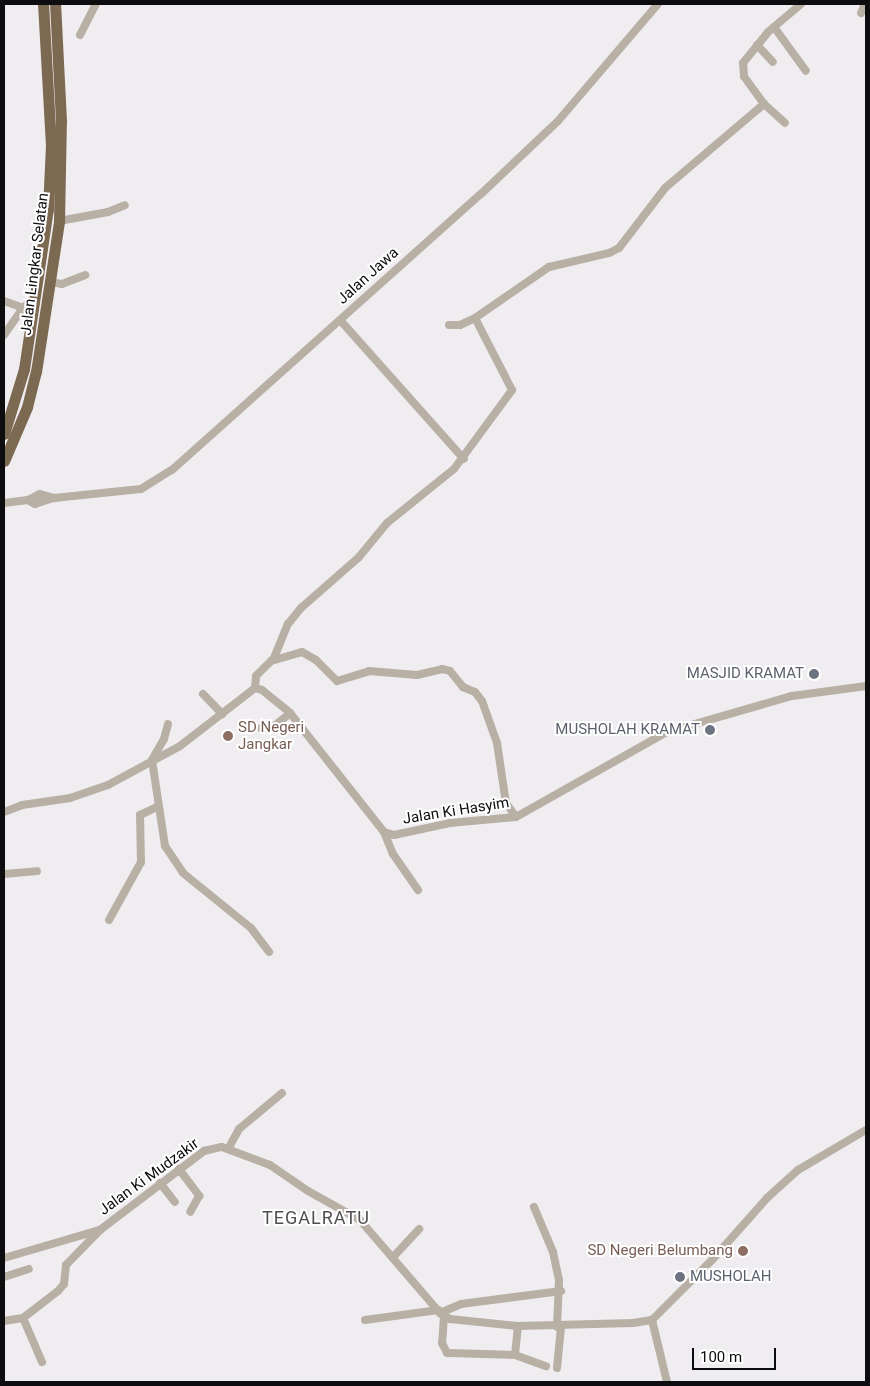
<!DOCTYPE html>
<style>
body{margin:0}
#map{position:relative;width:870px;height:1386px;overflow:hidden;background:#f0edf1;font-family:Roboto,sans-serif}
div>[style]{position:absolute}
.minor>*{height:8px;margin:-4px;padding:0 4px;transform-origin:4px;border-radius:4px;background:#b9b0a5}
.highway>*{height:11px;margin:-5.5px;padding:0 5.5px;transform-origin:5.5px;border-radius:5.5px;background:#7c6951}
.dots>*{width:14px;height:14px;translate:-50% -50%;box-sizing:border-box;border:2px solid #fff;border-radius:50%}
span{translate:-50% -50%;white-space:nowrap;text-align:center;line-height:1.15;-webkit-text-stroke:4px #fff;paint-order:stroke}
.street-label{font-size:15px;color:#0d0c0e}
.worship-label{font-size:15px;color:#5b616d}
.right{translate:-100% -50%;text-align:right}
.left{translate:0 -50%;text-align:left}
.education-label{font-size:15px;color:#785e54}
.quarter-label{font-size:18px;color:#504e51;letter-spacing:1px}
.frame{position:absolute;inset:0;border:5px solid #0d0c0e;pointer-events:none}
.scale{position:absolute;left:692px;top:1348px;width:84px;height:22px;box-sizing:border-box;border:2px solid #0d0c0e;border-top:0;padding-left:6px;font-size:15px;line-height:18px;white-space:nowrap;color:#0d0c0e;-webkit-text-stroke:4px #fff;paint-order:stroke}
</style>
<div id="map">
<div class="minor">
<div style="left:861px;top:13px;width:10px;rotate:-66deg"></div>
<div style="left:774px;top:27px;width:54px;rotate:54deg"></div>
<div style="left:80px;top:35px;width:35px;rotate:-63deg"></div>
<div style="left:757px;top:45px;width:23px;rotate:47deg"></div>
<div style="left:764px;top:104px;width:28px;rotate:42deg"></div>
<div style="left:59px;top:221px;width:50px;rotate:-10.4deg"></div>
<div style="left:108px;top:212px;width:18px;rotate:-22deg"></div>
<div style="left:50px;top:282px;width:12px;rotate:9deg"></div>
<div style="left:62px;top:284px;width:25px;rotate:-21deg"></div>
<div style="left:4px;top:301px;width:20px;rotate:20deg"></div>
<div style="left:340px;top:320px;width:186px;rotate:48.3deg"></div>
<div style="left:449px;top:325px;width:11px"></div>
<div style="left:460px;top:325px;width:17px;rotate:-25deg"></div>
<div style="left:475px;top:318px;width:90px;rotate:-34.6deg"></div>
<div style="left:549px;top:267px;width:62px;rotate:-13.1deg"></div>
<div style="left:609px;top:253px;width:11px;rotate:-27deg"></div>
<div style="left:619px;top:248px;width:76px;rotate:-52.5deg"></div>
<div style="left:665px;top:188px;width:130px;rotate:-40.3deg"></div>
<div style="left:764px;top:104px;width:34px;rotate:-126deg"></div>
<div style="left:744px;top:76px;width:13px;rotate:-94deg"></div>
<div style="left:743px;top:63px;width:40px;rotate:-51deg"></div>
<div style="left:768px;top:32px;width:43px;rotate:-40.3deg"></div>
<div style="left:4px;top:335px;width:33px;rotate:-55deg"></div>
<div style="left:23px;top:308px;width:15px;rotate:-42deg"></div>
<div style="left:28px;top:500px;width:8px;rotate:30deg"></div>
<div style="left:35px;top:504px;width:20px;rotate:-18deg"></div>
<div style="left:54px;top:498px;width:87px;rotate:-5.9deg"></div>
<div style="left:141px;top:489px;width:36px;rotate:-32deg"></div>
<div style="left:172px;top:470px;width:414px;rotate:-41.8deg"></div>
<div style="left:481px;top:194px;width:106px;rotate:-43.5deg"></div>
<div style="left:558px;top:121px;width:154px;rotate:-49.5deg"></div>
<div style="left:4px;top:503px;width:24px;rotate:-7deg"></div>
<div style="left:28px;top:500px;width:13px;rotate:-27deg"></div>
<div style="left:40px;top:494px;width:15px;rotate:16deg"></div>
<div style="left:271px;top:661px;width:32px;rotate:-16deg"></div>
<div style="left:302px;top:652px;width:16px;rotate:30deg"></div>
<div style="left:316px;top:660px;width:30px;rotate:45deg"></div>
<div style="left:337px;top:681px;width:34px;rotate:-17deg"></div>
<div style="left:369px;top:671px;width:48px;rotate:4.8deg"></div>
<div style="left:417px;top:675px;width:26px;rotate:-13deg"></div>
<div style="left:442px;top:669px;width:8px;rotate:14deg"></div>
<div style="left:450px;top:671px;width:21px;rotate:51deg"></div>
<div style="left:463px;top:687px;width:13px;rotate:23deg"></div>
<div style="left:475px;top:692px;width:11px;rotate:52deg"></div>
<div style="left:482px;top:701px;width:45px;rotate:70.3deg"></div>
<div style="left:497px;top:743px;width:61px;rotate:81.5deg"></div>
<div style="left:506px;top:803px;width:17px;rotate:54deg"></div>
<div style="left:255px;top:688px;width:12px;rotate:-85deg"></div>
<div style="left:256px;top:676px;width:25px;rotate:-45deg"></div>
<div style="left:274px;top:658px;width:37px;rotate:-68deg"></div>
<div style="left:288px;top:624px;width:21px;rotate:-51deg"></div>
<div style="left:301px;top:608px;width:77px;rotate:-41.3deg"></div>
<div style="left:359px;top:557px;width:44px;rotate:-50.5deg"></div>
<div style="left:387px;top:523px;width:86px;rotate:-38.9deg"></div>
<div style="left:454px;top:469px;width:98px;rotate:-53.7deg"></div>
<div style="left:512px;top:390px;width:81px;rotate:-117.2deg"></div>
<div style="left:203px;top:694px;width:28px;rotate:46deg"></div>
<div style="left:168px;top:724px;width:16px;rotate:105deg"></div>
<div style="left:164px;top:739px;width:24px;rotate:120deg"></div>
<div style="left:152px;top:760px;width:87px;rotate:81.4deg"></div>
<div style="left:165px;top:846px;width:32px;rotate:56deg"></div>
<div style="left:183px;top:873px;width:87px;rotate:39deg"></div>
<div style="left:251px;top:928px;width:30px;rotate:53deg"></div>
<div style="left:261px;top:728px;width:12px;rotate:-5deg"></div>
<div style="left:273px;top:727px;width:22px;rotate:-39deg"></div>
<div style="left:4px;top:812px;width:19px;rotate:-21deg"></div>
<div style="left:22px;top:805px;width:49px;rotate:-8.3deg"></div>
<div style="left:70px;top:798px;width:40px;rotate:-18.9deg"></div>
<div style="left:108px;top:785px;width:82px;rotate:-28.4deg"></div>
<div style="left:180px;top:746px;width:95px;rotate:-37.7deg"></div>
<div style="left:255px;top:688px;width:7px;rotate:16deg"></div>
<div style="left:262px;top:690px;width:36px;rotate:39deg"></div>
<div style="left:290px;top:713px;width:152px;rotate:51.7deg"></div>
<div style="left:384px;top:832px;width:10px;rotate:17deg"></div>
<div style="left:394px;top:835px;width:57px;rotate:-12.1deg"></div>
<div style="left:450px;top:823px;width:66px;rotate:-5.2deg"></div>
<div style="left:516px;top:817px;width:173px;rotate:-29.4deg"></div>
<div style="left:667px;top:732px;width:130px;rotate:-16.1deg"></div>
<div style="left:792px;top:696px;width:75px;rotate:-7.7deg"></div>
<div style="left:384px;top:832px;width:24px;rotate:68deg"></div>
<div style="left:393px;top:854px;width:44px;rotate:55.2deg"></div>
<div style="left:4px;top:874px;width:33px;rotate:-5deg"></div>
<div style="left:109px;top:920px;width:66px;rotate:-61.1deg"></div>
<div style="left:141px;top:862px;width:47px;rotate:-91.2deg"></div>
<div style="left:140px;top:815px;width:19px;rotate:-25deg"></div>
<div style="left:228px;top:1149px;width:23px;rotate:-61deg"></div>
<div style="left:239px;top:1129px;width:56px;rotate:-39.9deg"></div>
<div style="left:179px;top:1169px;width:34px;rotate:53deg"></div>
<div style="left:199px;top:1196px;width:18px;rotate:119deg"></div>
<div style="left:160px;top:1183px;width:24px;rotate:52deg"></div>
<div style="left:534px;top:1207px;width:49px;rotate:67.1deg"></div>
<div style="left:553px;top:1252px;width:29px;rotate:78deg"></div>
<div style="left:559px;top:1280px;width:47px;rotate:92.4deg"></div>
<div style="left:394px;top:1256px;width:37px;rotate:-47deg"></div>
<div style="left:4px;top:1258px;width:100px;rotate:-16.3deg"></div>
<div style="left:100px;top:1230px;width:131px;rotate:-37.2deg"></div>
<div style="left:204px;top:1151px;width:18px;rotate:-13deg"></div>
<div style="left:222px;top:1147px;width:51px;rotate:20.6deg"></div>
<div style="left:270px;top:1165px;width:46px;rotate:34.4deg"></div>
<div style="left:308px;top:1191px;width:60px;rotate:29.1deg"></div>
<div style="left:360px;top:1220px;width:123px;rotate:49.3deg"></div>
<div style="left:440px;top:1313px;width:12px;rotate:31deg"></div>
<div style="left:450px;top:1319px;width:68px;rotate:5.9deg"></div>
<div style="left:518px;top:1326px;width:115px;rotate:-1.5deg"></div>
<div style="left:633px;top:1323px;width:19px;rotate:-9deg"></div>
<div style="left:652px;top:1320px;width:85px;rotate:-45deg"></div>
<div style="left:712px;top:1260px;width:83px;rotate:-48.4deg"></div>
<div style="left:767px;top:1198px;width:42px;rotate:-42.1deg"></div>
<div style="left:798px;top:1170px;width:79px;rotate:-30.5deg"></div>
<div style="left:4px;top:1277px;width:26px;rotate:-18deg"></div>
<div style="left:440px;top:1313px;width:23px;rotate:-23deg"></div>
<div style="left:461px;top:1304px;width:101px;rotate:-7.4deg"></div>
<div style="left:444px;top:1316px;width:27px;rotate:94deg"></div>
<div style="left:442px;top:1343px;width:11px;rotate:63deg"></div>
<div style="left:447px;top:1353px;width:68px;rotate:1.7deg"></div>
<div style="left:23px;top:1318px;width:48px;rotate:66.6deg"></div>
<div style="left:365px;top:1320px;width:74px;rotate:-7.8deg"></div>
<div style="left:652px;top:1320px;width:64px;rotate:76.4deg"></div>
<div style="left:4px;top:1321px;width:19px;rotate:-9deg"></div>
<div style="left:23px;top:1318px;width:44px;rotate:-37.6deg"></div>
<div style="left:58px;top:1291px;width:9px;rotate:-49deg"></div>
<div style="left:64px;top:1284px;width:19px;rotate:-84deg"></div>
<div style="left:66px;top:1265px;width:49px;rotate:-45.8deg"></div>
<div style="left:518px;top:1326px;width:29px;rotate:96deg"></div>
<div style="left:515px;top:1355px;width:33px;rotate:20deg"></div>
<div style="left:557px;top:1368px;width:41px;rotate:-84.4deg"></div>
</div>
<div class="highway">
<div style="left:4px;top:434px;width:68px;rotate:-72.9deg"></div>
<div style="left:24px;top:369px;width:162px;rotate:-81.5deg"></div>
<div style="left:48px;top:209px;width:63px;rotate:-87.3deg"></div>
<div style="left:51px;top:146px;width:142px;rotate:-93.2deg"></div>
<div style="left:4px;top:461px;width:59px;rotate:-66.9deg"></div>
<div style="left:27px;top:407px;width:36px;rotate:-76deg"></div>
<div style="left:36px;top:372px;width:153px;rotate:-81.3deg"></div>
<div style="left:59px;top:221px;width:100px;rotate:-88.9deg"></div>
<div style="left:61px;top:121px;width:117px;rotate:-92.9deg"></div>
</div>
<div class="dots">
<div style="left:814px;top:674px;background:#6b7280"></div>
<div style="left:710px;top:730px;background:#6b7280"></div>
<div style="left:228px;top:736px;background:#8d6e63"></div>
<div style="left:743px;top:1251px;background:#8d6e63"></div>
<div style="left:680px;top:1277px;background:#6b7280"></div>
</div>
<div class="street-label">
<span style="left:35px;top:264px;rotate:-83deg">Jalan Lingkar Selatan</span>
<span style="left:368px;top:276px;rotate:-42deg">Jalan Jawa</span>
<span style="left:456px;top:811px;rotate:-9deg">Jalan Ki Hasyim</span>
<span style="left:149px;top:1177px;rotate:-36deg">Jalan Ki Mudzakir</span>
</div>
<div class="worship-label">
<span class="right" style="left:804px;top:674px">MASJID KRAMAT</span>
<span class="right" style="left:700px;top:730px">MUSHOLAH KRAMAT</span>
<span class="left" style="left:690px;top:1277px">MUSHOLAH</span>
</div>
<div class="education-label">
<span class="left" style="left:238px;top:736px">SD Negeri<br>Jangkar</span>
<span class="right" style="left:733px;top:1251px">SD Negeri Belumbang</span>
</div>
<div class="quarter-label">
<span style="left:316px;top:1218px">TEGALRATU</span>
</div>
<div class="frame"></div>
<div class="scale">100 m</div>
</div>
